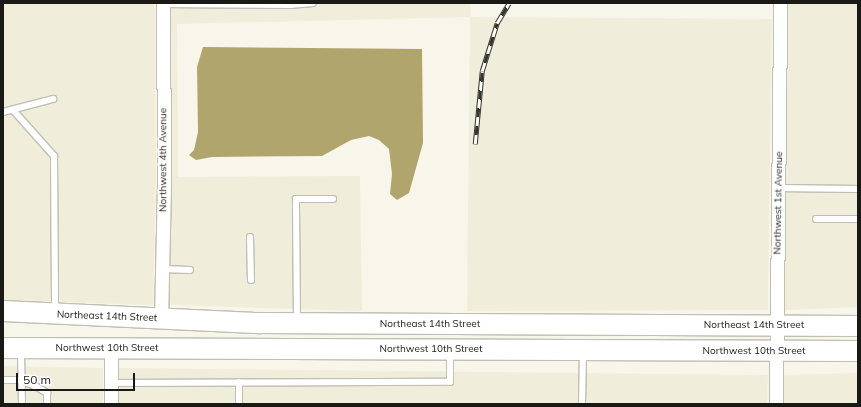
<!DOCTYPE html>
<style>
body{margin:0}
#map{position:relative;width:861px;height:407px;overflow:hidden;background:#f8f6eb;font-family:Mulish,sans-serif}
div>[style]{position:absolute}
.built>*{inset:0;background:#f0edda}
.water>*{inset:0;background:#b0a56d}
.roads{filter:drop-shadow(1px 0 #c0bfb4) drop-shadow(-1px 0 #c0bfb4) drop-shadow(0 1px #c0bfb4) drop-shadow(0 -1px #c0bfb4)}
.lane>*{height:6px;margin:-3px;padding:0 3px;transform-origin:3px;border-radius:3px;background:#fff}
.street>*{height:13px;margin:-6.5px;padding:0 6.5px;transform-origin:6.5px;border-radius:6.5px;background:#fff}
.primary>*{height:20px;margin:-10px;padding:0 10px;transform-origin:10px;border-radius:10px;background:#fff}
.rail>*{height:4.5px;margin-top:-2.25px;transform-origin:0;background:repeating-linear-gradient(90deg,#fff 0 9px,#353530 0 18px);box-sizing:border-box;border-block:1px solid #353530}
span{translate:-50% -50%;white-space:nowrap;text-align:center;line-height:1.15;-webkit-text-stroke:3.5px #fff;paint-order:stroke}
.street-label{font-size:10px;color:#191915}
.frame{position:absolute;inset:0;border:4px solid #191915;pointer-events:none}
.scale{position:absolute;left:16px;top:373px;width:119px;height:18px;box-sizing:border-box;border:2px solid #191915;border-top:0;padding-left:5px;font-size:12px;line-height:14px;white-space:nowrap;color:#191915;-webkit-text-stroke:3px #fff;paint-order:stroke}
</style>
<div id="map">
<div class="built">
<div style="clip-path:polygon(3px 3px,155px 3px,156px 181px,153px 305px,3px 300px)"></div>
<div style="clip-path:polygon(171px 3px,470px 3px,471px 17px,772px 19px,768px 310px,467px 311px,470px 17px,177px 24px,178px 177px,360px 176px,362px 311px,169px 305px,172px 181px)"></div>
<div style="clip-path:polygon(788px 3px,858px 3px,858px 307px,785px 310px)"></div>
<div style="clip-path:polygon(3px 366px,103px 368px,103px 404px,3px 404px)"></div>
<div style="clip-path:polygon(119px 368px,768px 375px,767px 404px,119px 404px)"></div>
<div style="clip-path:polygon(858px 373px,858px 404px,784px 404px,784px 375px)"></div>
</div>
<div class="water">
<div style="clip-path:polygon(203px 47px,422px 49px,423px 143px,409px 193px,397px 200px,390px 194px,392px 174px,389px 149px,379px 140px,369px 136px,351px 140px,322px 156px,212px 157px,196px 160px,189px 155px,194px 150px,198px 132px,197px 67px)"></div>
</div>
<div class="roads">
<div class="lane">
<div style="left:163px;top:4px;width:127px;rotate:0.5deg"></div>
<div style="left:290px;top:5px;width:23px;rotate:-5deg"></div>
<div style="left:13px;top:110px;width:62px;rotate:48.3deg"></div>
<div style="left:54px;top:156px;width:154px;rotate:89.6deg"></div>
<div style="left:3px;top:112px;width:52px;rotate:-14.6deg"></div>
<div style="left:778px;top:188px;width:80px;rotate:0.7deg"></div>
<div style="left:816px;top:219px;width:42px"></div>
<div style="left:250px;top:237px;width:43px;rotate:88.7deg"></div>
<div style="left:162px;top:269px;width:28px;rotate:2deg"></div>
<div style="left:297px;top:320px;width:121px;rotate:-90.5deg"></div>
<div style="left:296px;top:199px;width:37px"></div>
<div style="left:21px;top:352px;width:52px;rotate:88.9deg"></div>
<div style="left:3px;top:380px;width:18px"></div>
<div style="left:21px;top:380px;width:17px;rotate:24deg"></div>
<div style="left:37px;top:387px;width:12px;rotate:31deg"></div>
<div style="left:47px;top:393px;width:11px;rotate:90deg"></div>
<div style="left:239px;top:382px;width:22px;rotate:90deg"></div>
<div style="left:111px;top:383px;width:339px;rotate:-0.2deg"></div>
<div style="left:450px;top:382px;width:29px;rotate:-90deg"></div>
<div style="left:582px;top:404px;width:51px;rotate:-88.9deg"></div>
</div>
<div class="street">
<div style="left:161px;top:318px;width:136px;rotate:-88.7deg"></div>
<div style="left:164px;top:182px;width:179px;rotate:-90.3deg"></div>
<div style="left:111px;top:349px;width:55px;rotate:90deg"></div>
<div style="left:776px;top:404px;width:401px;rotate:-89.4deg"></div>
</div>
<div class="primary">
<div style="left:3px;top:311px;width:258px;rotate:2.7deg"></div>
<div style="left:261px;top:323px;width:597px;rotate:0.29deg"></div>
<div style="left:3px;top:348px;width:855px;rotate:0.2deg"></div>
</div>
</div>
<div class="rail">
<div style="left:475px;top:144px;width:73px;rotate:-84.5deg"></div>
<div style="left:482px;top:71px;width:50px;rotate:-72.6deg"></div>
<div style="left:497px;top:23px;width:23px;rotate:-59deg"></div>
</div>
<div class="street-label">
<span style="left:163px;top:160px;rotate:-90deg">Northwest 4th Avenue</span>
<span style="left:778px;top:203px;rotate:-89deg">Northwest 1st Avenue</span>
<span style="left:107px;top:316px;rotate:2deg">Northeast 14th Street</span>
<span style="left:430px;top:324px">Northeast 14th Street</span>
<span style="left:754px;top:325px">Northeast 14th Street</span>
<span style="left:107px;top:348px">Northwest 10th Street</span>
<span style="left:431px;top:349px">Northwest 10th Street</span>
<span style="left:754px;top:351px">Northwest 10th Street</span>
</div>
<div class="frame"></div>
<div class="scale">50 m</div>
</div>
